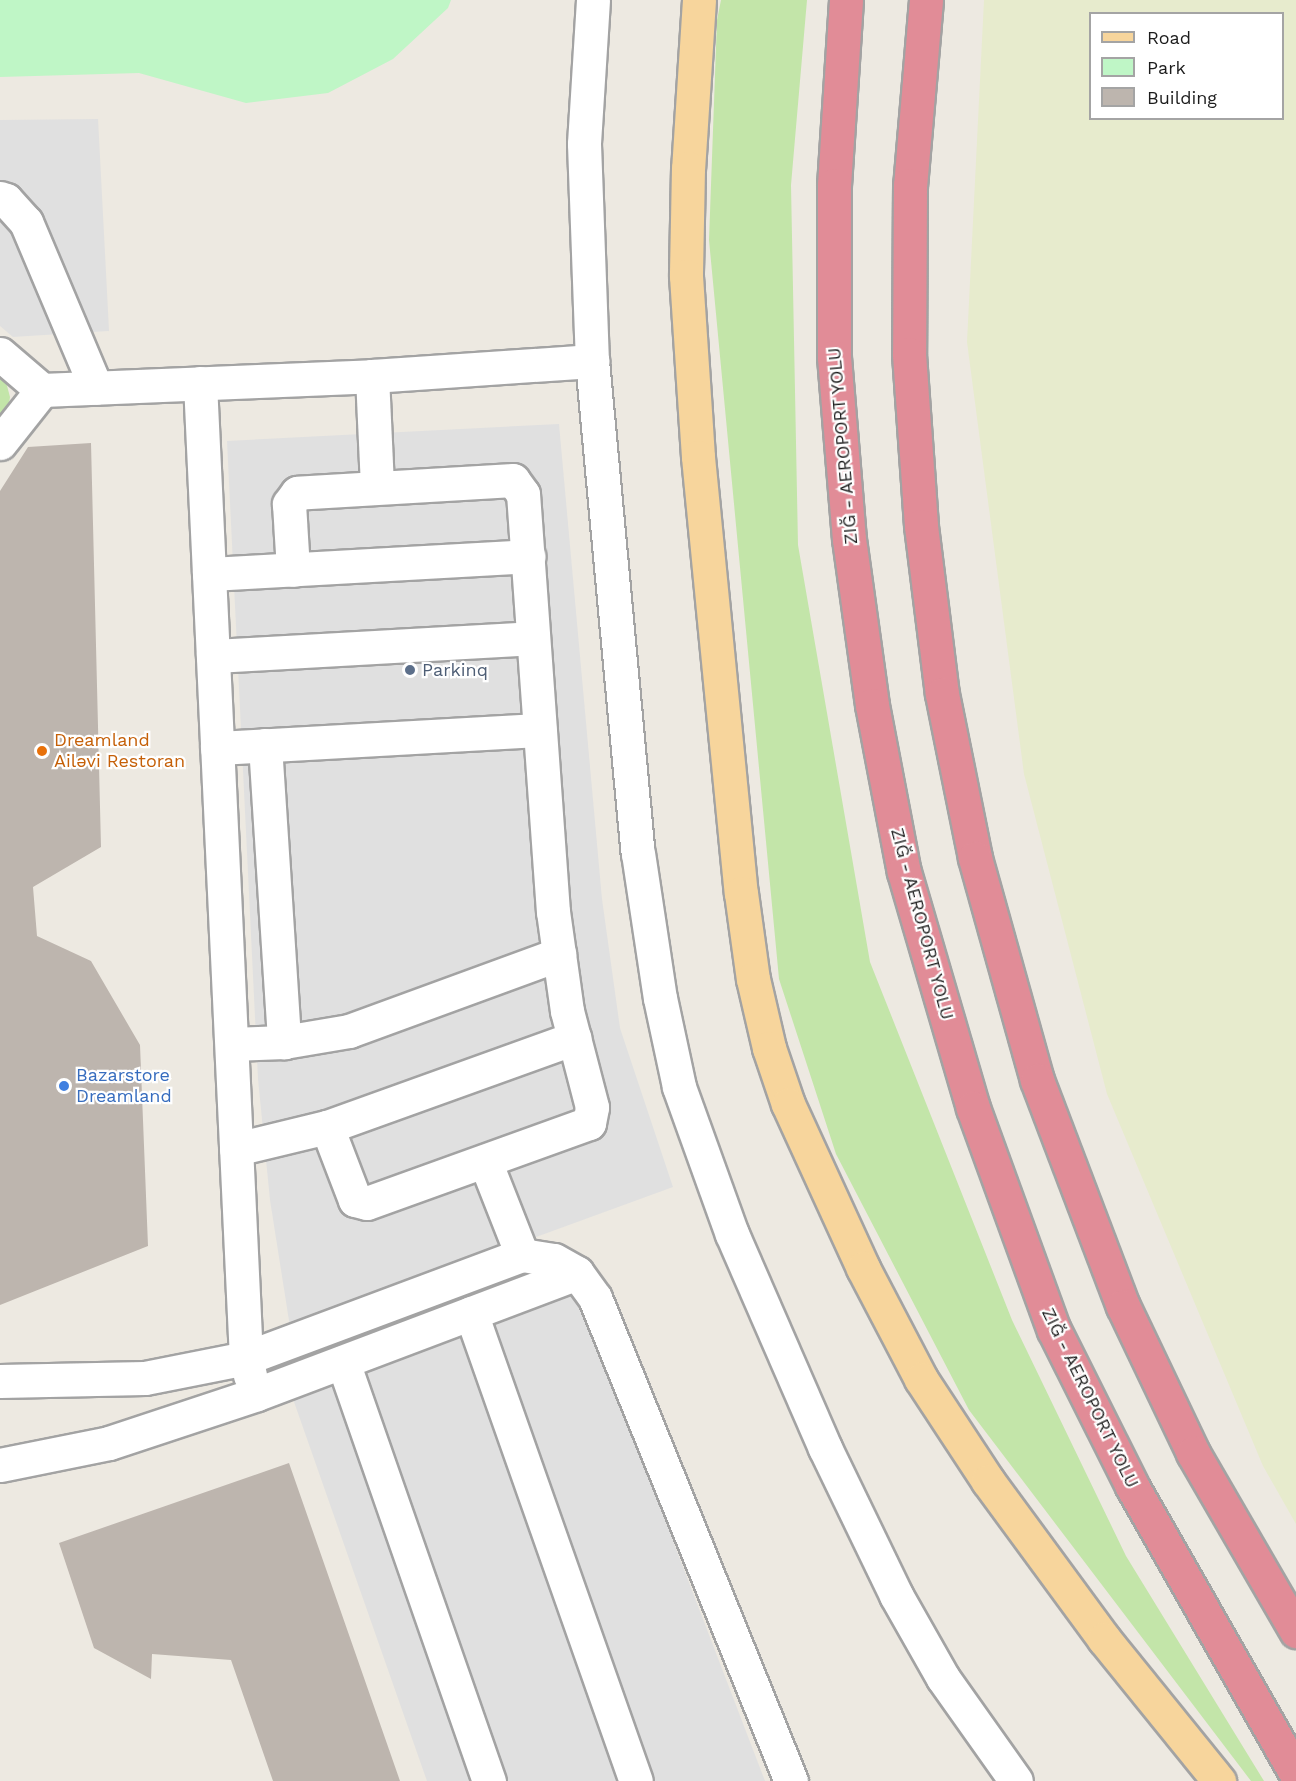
<!DOCTYPE html>
<meta charset="utf-8">
<style>
body{margin:0}
#map{position:relative;width:1296px;height:1781px;overflow:hidden;background:#ede9e1;font-family:"Work Sans",sans-serif}
div>[style]{position:absolute}
.farmland>*{inset:0;background:#e7ebcd}
.grass>*{inset:0;background:#c3e5a9}
.park>*{inset:0;background:#bff6c6}
.parking>*{inset:0;background:#e0e0e0}
.building>*{inset:0;background:#bdb5ae}
.roads{filter:drop-shadow(2px 0 #a3a3a3) drop-shadow(-2px 0 #a3a3a3) drop-shadow(0 2px #a3a3a3) drop-shadow(0 -2px #a3a3a3)}
.minor>*{height:33px;margin:-16.5px;padding:0 16.5px;transform-origin:16.5px;border-radius:16.5px;background:#fff}
.major>*{height:33px;margin:-16.5px;padding:0 16.5px;transform-origin:16.5px;border-radius:16.5px;background:#f7d59c}
.highway>*{height:33px;margin:-16.5px;padding:0 16.5px;transform-origin:16.5px;border-radius:16.5px;background:#e18c97}
.dots>*{width:16px;height:16px;translate:-50% -50%;box-sizing:border-box;border:3px solid #fff;border-radius:50%}
span{translate:-50% -50%;white-space:nowrap;text-align:center;line-height:1.15;-webkit-text-stroke:4.5px #fff;paint-order:stroke}
.street-label{font-size:18px;color:#1c1c1c}
.service-label{font-size:18px;color:#4e5e75}
.left{translate:0 -50%;text-align:left}
.food-label{font-size:18px;color:#c56008}
.shop-label{font-size:18px;color:#366cbe}
.legend{position:absolute;left:1089px;top:12px;width:195px;height:108px;box-sizing:border-box;background:#fff;border:2px solid #a4a4a4;margin:0;padding:8px 10px;list-style:none;font-size:18px;color:#1c1c1c}
.legend li{display:flex;align-items:center;gap:12px;height:30px}
.legend b{width:30px;border:2px solid #a4a4a4}
</style>
<div id="map">
<div class="farmland">
<div style="clip-path:polygon(evenodd,984px 0,1296px 0,1296px 1524px,1263px 1466px,1107px 1094px,1024px 774px,967px 342px,984px 0,1090px 14px,1282px 14px,1282px 118px,1090px 118px,1090px 14px)"></div>
</div>
<div class="grass">
<div style="clip-path:polygon(721px 0,807px 0,791px 185px,798px 545px,870px 962px,1012px 1320px,1126px 1556px,1264px 1781px,1251px 1781px,969px 1410px,836px 1154px,779px 979px,709px 240px,717px 20px)"></div>
<div style="clip-path:polygon(0 373px,6px 382px,10px 397px,8px 411px,0 422px)"></div>
</div>
<div class="park">
<div style="clip-path:polygon(0 0,451px 0,448px 8px,393px 59px,328px 93px,246px 103px,139px 73px,0 77px)"></div>
</div>
<div class="parking">
<div style="clip-path:polygon(98px 119px,109px 331px,13px 337px,0 326px,0 120px)"></div>
<div style="clip-path:polygon(559px 424px,602px 899px,620px 1028px,673px 1187px,290px 1327px,270px 1200px,258px 1079px,227px 441px)"></div>
<div style="clip-path:polygon(578px 1293px,765px 1781px,427px 1781px,292px 1396px)"></div>
</div>
<div class="building">
<div style="clip-path:polygon(91px 443px,101px 847px,33px 887px,37px 936px,91px 961px,140px 1045px,148px 1246px,0 1305px,0 491px,28px 447px)"></div>
<div style="clip-path:polygon(289px 1463px,400px 1781px,273px 1781px,231px 1660px,152px 1654px,151px 1679px,94px 1648px,59px 1543px)"></div>
</div>
<div class="roads">
<div class="minor">
<div style="left:593px;top:0;width:144px;rotate:93.6deg"></div>
<div style="left:584px;top:144px;width:217px;rotate:87.9deg"></div>
<div style="left:592px;top:361px;width:494px;rotate:84.7deg"></div>
<div style="left:638px;top:853px;width:147px;rotate:81.4deg"></div>
<div style="left:660px;top:998px;width:91px;rotate:77.9deg"></div>
<div style="left:679px;top:1087px;width:156px;rotate:70.2deg"></div>
<div style="left:732px;top:1234px;width:233px;rotate:66.5deg"></div>
<div style="left:825px;top:1448px;width:163px;rotate:64.2deg"></div>
<div style="left:896px;top:1595px;width:95px;rotate:60.5deg"></div>
<div style="left:943px;top:1678px;width:126px;rotate:54.7deg"></div>
<div style="left:0;top:198px;width:6px;rotate:18deg"></div>
<div style="left:6px;top:200px;width:30px;rotate:48deg"></div>
<div style="left:26px;top:222px;width:180px;rotate:67.1deg"></div>
<div style="left:0;top:354px;width:55px;rotate:40.6deg"></div>
<div style="left:42px;top:390px;width:330px;rotate:-2.4deg"></div>
<div style="left:372px;top:376px;width:221px;rotate:-3.9deg"></div>
<div style="left:372px;top:376px;width:111px;rotate:87.4deg"></div>
<div style="left:200px;top:383px;width:976px;rotate:87.3deg"></div>
<div style="left:246px;top:1358px;width:18px;rotate:77deg"></div>
<div style="left:0;top:443px;width:68px;rotate:-51.6deg"></div>
<div style="left:209px;top:574px;width:320px;rotate:-3.2deg"></div>
<div style="left:213px;top:656px;width:320px;rotate:-3.2deg"></div>
<div style="left:265px;top:745px;width:298px;rotate:86.3deg"></div>
<div style="left:217px;top:748px;width:323px;rotate:-3.2deg"></div>
<div style="left:232px;top:1044px;width:52px;rotate:-2.2deg"></div>
<div style="left:284px;top:1042px;width:66px;rotate:-9.6deg"></div>
<div style="left:349px;top:1031px;width:224px;rotate:-20.1deg"></div>
<div style="left:327px;top:1127px;width:263px;rotate:-19.8deg"></div>
<div style="left:236px;top:1149px;width:94px;rotate:-13.6deg"></div>
<div style="left:327px;top:1127px;width:78px;rotate:69deg"></div>
<div style="left:355px;top:1200px;width:12px;rotate:14deg"></div>
<div style="left:367px;top:1203px;width:236px;rotate:-19.8deg"></div>
<div style="left:589px;top:1123px;width:16px;rotate:-79deg"></div>
<div style="left:592px;top:1107px;width:99px;rotate:-104.6deg"></div>
<div style="left:567px;top:1011px;width:100px;rotate:-98deg"></div>
<div style="left:553px;top:912px;width:419px;rotate:-94.1deg"></div>
<div style="left:523px;top:494px;width:17px;rotate:-126deg"></div>
<div style="left:513px;top:480px;width:216px;rotate:176.6deg"></div>
<div style="left:297px;top:493px;width:14px;rotate:126deg"></div>
<div style="left:289px;top:504px;width:66px;rotate:86.5deg"></div>
<div style="left:485px;top:1161px;width:101px;rotate:68.5deg"></div>
<div style="left:471px;top:1313px;width:496px;rotate:70.6deg"></div>
<div style="left:343px;top:1362px;width:444px;rotate:70.8deg"></div>
<div style="left:0;top:1381px;width:145px;rotate:-1.2deg"></div>
<div style="left:145px;top:1378px;width:103px;rotate:-11.2deg"></div>
<div style="left:246px;top:1358px;width:295px;rotate:-20.5deg"></div>
<div style="left:522px;top:1255px;width:32px;rotate:9deg"></div>
<div style="left:554px;top:1260px;width:26px;rotate:29deg"></div>
<div style="left:577px;top:1273px;width:31px;rotate:54deg"></div>
<div style="left:595px;top:1298px;width:521px;rotate:67.91deg"></div>
<div style="left:0;top:1465px;width:111px;rotate:-11.4deg"></div>
<div style="left:109px;top:1443px;width:156px;rotate:-18.3deg"></div>
<div style="left:257px;top:1394px;width:342px;rotate:-20.7deg"></div>
</div>
<div class="major">
<div style="left:699px;top:0;width:168px;rotate:93.7deg"></div>
<div style="left:688px;top:168px;width:108px;rotate:91.1deg"></div>
<div style="left:686px;top:276px;width:181px;rotate:86.2deg"></div>
<div style="left:698px;top:457px;width:438px;rotate:84.4deg"></div>
<div style="left:741px;top:893px;width:87px;rotate:82.1deg"></div>
<div style="left:753px;top:979px;width:71px;rotate:76.9deg"></div>
<div style="left:769px;top:1048px;width:59px;rotate:71.3deg"></div>
<div style="left:788px;top:1104px;width:180px;rotate:65.4deg"></div>
<div style="left:863px;top:1268px;width:125px;rotate:62.4deg"></div>
<div style="left:921px;top:1379px;width:122px;rotate:56.7deg"></div>
<div style="left:988px;top:1481px;width:196px;rotate:53.7deg"></div>
<div style="left:1104px;top:1639px;width:183px;rotate:51deg"></div>
</div>
<div class="highway">
<div style="left:846px;top:0;width:185px;rotate:93.7deg"></div>
<div style="left:834px;top:185px;width:172px;rotate:90deg"></div>
<div style="left:834px;top:357px;width:183px;rotate:85.3deg"></div>
<div style="left:849px;top:539px;width:168px;rotate:82.1deg"></div>
<div style="left:872px;top:705px;width:170px;rotate:79.2deg"></div>
<div style="left:904px;top:872px;width:246px;rotate:73.7deg"></div>
<div style="left:973px;top:1108px;width:236px;rotate:70deg"></div>
<div style="left:1054px;top:1330px;width:174px;rotate:63.4deg"></div>
<div style="left:1132px;top:1486px;width:331px;rotate:60.3deg"></div>
<div style="left:926px;top:0;width:186px;rotate:94.9deg"></div>
<div style="left:910px;top:185px;width:169px;rotate:90.3deg"></div>
<div style="left:909px;top:354px;width:172px;rotate:86deg"></div>
<div style="left:921px;top:526px;width:169px;rotate:82.9deg"></div>
<div style="left:942px;top:694px;width:167px;rotate:78.6deg"></div>
<div style="left:975px;top:858px;width:230px;rotate:74.4deg"></div>
<div style="left:1037px;top:1080px;width:242px;rotate:69.2deg"></div>
<div style="left:1123px;top:1306px;width:163px;rotate:64.5deg"></div>
<div style="left:1193px;top:1453px;width:206px;rotate:59.9deg"></div>
</div>
</div>
<div class="dots">
<div style="left:410px;top:670px;background:#5c6f8a"></div>
<div style="left:42px;top:751px;background:#e8710a"></div>
<div style="left:64px;top:1086px;background:#3f7fe0"></div>
</div>
<div class="street-label">
<span style="left:843px;top:446px;rotate:-95deg">ZIĞ - AEROPORT YOLU</span>
<span style="left:922px;top:924px;rotate:75deg">ZIĞ - AEROPORT YOLU</span>
<span style="left:1090px;top:1398px;rotate:64deg">ZIĞ - AEROPORT YOLU</span>
</div>
<div class="service-label">
<span class="left" style="left:422px;top:670px">Parkinq</span>
</div>
<div class="food-label">
<span class="left" style="left:54px;top:751px">Dreamland<br>Ailəvi Restoran</span>
</div>
<div class="shop-label">
<span class="left" style="left:76px;top:1086px">Bazarstore<br>Dreamland</span>
</div>
<ul class="legend">
<li><b style="height:8px;background:#f7d59c"></b>Road</li>
<li><b style="height:16px;background:#bff6c6"></b>Park</li>
<li><b style="height:16px;background:#bdb5ae"></b>Building</li>
</ul>
</div>
